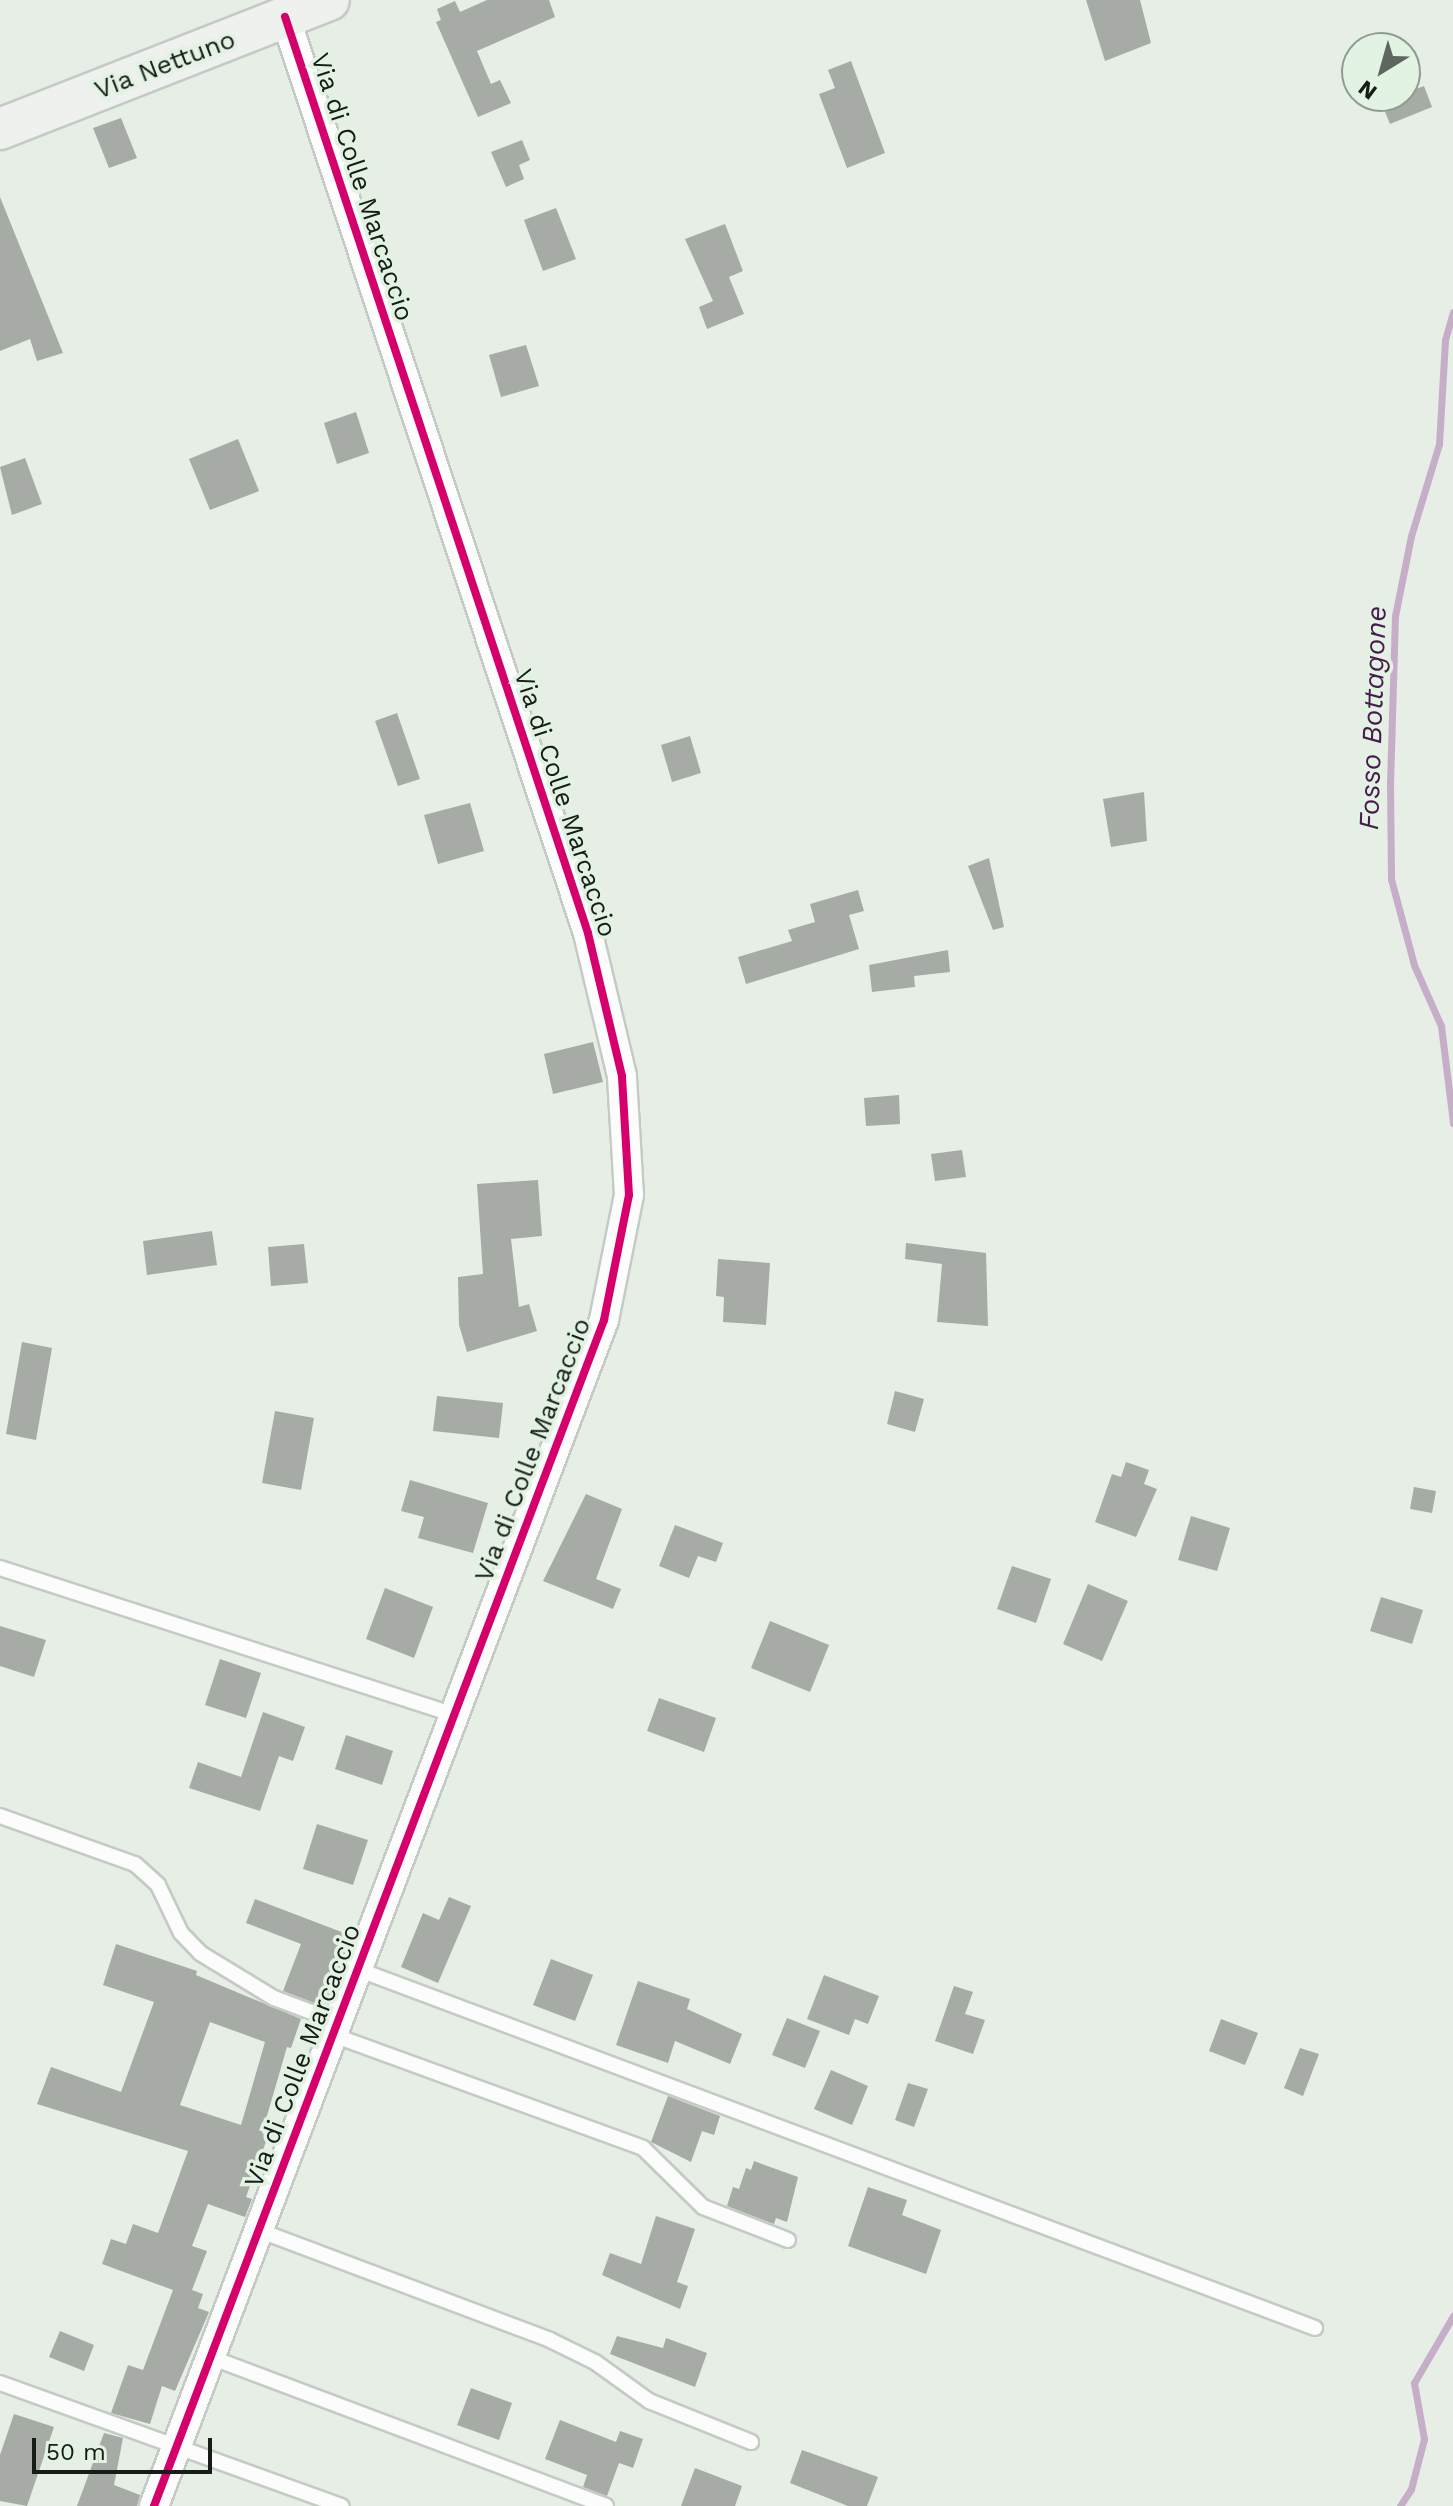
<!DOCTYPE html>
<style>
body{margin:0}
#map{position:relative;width:1453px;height:2506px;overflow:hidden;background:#e6eee6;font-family:"Work Sans",sans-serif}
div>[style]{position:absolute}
.stream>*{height:7px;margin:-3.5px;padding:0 3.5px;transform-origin:3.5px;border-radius:3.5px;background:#c6aec9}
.building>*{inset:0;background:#a6aba6}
.roads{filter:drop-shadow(2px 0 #c4cac4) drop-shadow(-2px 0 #c4cac4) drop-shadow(0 2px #c4cac4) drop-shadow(0 -2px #c4cac4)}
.lane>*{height:14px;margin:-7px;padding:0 7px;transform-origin:7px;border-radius:7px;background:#fbfcfb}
.street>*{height:28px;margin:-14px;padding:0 14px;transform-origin:14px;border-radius:14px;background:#fbfcfb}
.secondary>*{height:40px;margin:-20px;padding:0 20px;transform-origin:20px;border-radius:20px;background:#eef1ee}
.cycleway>*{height:8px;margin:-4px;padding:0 4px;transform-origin:4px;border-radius:4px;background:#d6006c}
span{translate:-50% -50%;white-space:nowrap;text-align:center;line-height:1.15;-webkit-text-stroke:7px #e2f2e3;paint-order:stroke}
.street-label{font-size:26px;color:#161c16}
.water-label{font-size:28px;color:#4a1b4e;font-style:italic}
.north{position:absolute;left:1341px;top:32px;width:80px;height:80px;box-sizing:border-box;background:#e2f2e3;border:2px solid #909c91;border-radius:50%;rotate:217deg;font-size:22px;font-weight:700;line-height:32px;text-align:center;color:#161c16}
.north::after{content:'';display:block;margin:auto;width:28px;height:36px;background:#5f665f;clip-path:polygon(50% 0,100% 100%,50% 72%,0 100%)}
.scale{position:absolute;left:32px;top:2438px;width:180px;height:36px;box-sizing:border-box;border:4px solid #161c16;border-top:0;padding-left:10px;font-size:24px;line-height:28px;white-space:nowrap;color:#161c16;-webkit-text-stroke:6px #e2f2e3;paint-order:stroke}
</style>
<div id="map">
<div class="stream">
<div style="left:1453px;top:312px;width:29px;rotate:106deg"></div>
<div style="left:1445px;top:340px;width:104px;rotate:93.3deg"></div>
<div style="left:1439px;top:444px;width:96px;rotate:106.9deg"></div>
<div style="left:1411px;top:536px;width:82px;rotate:101.3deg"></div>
<div style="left:1395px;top:616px;width:166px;rotate:91.7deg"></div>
<div style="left:1390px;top:782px;width:97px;rotate:89.4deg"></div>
<div style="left:1391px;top:879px;width:89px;rotate:75deg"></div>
<div style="left:1414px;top:965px;width:67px;rotate:66.1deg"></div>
<div style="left:1441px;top:1026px;width:98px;rotate:82.9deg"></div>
<div style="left:1400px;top:2506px;width:20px;rotate:-57deg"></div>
<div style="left:1411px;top:2489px;width:52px;rotate:-75.4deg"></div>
<div style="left:1424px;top:2439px;width:57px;rotate:-100.1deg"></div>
<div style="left:1414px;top:2383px;width:78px;rotate:-59.8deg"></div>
</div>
<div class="building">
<div style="clip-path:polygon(487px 0,549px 0,555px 17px,477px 51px,491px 84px,500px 80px,511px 103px,478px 117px,436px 22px,441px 20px,437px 9px,455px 1px,460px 12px)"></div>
<div style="clip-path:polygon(1086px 0,1140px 0,1151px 43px,1105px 61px)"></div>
<div style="clip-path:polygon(851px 61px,885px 153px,847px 168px,819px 94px,835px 88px,828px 70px)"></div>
<div style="clip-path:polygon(1424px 86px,1432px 107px,1390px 124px,1381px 102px)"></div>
<div style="clip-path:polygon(121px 118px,137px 158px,109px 168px,93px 128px)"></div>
<div style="clip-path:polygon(522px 140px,530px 160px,519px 165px,524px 179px,506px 187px,491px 152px)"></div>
<div style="clip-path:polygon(0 197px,63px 353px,37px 361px,30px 339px,0 351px)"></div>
<div style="clip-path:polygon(556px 208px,576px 259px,543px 271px,524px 220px)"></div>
<div style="clip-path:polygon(725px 224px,743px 271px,729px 277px,744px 314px,707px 329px,699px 307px,713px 301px,685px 239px)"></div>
<div style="clip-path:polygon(526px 345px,539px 386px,501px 397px,489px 355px)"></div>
<div style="clip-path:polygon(356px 412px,369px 453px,337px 464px,324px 423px)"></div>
<div style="clip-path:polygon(238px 439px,259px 491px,210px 510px,189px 459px)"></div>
<div style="clip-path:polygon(25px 458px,42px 504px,12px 515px,0 467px)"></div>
<div style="clip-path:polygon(397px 713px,420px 779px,398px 786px,375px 721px)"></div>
<div style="clip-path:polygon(690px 736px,701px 773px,672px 782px,661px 745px)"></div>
<div style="clip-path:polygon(1144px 792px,1147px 841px,1111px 847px,1103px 799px)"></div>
<div style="clip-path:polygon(470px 803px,484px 851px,438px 864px,424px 815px)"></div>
<div style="clip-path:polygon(989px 858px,1004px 927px,993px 930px,968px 866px)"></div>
<div style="clip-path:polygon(858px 890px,864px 911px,849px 915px,859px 949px,746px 984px,738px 957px,792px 941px,788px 930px,815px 922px,810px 904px)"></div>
<div style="clip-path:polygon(948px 950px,950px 972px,914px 976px,915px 987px,872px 992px,869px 965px)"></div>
<div style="clip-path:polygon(593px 1042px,603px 1082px,553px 1094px,544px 1054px)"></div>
<div style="clip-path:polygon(899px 1095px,900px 1124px,866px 1126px,864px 1098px)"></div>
<div style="clip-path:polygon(962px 1150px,966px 1177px,935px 1181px,931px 1154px)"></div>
<div style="clip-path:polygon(538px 1180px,542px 1236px,511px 1239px,519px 1307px,529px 1304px,537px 1331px,467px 1352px,459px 1325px,458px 1277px,483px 1274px,477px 1184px)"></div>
<div style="clip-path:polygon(212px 1231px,217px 1265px,147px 1275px,143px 1241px)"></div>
<div style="clip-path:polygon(906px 1243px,986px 1253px,988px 1326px,937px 1322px,942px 1264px,905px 1259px)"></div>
<div style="clip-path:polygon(304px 1244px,308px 1283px,271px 1286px,268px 1247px)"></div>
<div style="clip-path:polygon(718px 1259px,770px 1263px,766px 1325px,723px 1322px,724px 1297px,716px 1296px)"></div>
<div style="clip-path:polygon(22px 1342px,52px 1348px,36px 1440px,6px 1434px)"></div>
<div style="clip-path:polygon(895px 1391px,924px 1399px,915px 1432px,887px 1424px)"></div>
<div style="clip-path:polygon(437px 1396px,503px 1403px,499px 1438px,433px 1431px)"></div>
<div style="clip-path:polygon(275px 1411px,314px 1418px,301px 1490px,262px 1483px)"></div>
<div style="clip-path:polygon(1126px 1462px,1149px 1470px,1144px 1484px,1157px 1489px,1136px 1537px,1095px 1522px,1112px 1474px,1121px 1477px)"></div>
<div style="clip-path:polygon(410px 1480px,488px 1503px,473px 1553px,418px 1538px,424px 1517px,401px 1511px)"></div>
<div style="clip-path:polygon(1414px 1487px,1436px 1491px,1432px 1513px,1410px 1509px)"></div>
<div style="clip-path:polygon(586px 1494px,622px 1509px,596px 1579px,621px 1589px,613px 1609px,543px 1581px)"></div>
<div style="clip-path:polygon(1191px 1516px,1230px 1528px,1217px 1571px,1178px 1560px)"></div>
<div style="clip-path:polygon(675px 1525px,723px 1543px,716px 1562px,698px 1556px,689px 1578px,659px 1566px)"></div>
<div style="clip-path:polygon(1012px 1566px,1051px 1579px,1036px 1623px,997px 1609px)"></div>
<div style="clip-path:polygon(1088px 1584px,1128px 1601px,1102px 1661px,1063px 1644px)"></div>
<div style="clip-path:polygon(385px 1588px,433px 1607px,414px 1658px,366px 1639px)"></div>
<div style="clip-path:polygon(1381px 1597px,1423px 1610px,1412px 1644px,1370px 1631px)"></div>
<div style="clip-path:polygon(770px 1621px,829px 1645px,810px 1692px,751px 1668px)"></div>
<div style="clip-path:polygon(0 1626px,46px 1640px,34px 1677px,0 1666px)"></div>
<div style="clip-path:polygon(220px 1659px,261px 1673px,246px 1718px,205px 1705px)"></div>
<div style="clip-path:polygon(659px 1698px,716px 1718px,704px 1752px,647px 1731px)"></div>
<div style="clip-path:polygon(263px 1712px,305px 1727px,293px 1761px,279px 1756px,260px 1811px,189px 1788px,198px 1762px,241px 1777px)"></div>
<div style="clip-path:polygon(346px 1735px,393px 1751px,382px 1785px,335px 1769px)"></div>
<div style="clip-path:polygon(317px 1824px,368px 1840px,353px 1885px,303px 1869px)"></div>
<div style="clip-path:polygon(449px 1897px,471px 1906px,438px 1983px,401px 1967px,423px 1913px,439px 1920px)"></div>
<div style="clip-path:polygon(255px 1899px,352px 1936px,325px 2007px,283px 1991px,301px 1944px,246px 1923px)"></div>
<div style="clip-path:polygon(evenodd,116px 1944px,197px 1971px,196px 1975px,301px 2019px,291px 2048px,287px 2047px,262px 2133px,268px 2136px,246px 2197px,252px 2199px,245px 2217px,208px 2204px,192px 2246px,207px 2251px,192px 2290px,203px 2294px,198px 2308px,209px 2312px,175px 2391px,162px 2386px,150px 2424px,111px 2413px,128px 2365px,143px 2370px,173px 2290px,102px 2264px,111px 2239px,126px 2244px,133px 2224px,158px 2233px,188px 2151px,37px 2104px,51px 2067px,121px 2092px,154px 2002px,103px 1985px,116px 1944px,210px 2022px,265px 2042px,241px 2125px,180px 2105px,210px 2022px)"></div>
<div style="clip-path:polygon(551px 1959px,593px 1975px,575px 2021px,533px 2005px)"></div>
<div style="clip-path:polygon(824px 1975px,879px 1996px,868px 2024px,855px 2019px,849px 2035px,807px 2019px)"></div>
<div style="clip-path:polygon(638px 1981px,690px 1999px,687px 2009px,742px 2034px,730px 2064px,675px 2041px,668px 2063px,616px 2045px)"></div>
<div style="clip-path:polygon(954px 1986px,973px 1992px,965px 2014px,985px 2020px,973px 2054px,935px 2041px)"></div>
<div style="clip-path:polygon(787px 2018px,820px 2031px,805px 2068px,772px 2055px)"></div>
<div style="clip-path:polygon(1221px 2019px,1258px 2033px,1245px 2065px,1209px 2051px)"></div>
<div style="clip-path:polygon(1300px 2048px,1319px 2054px,1303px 2096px,1284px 2088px)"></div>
<div style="clip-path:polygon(831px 2070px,868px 2086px,852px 2125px,814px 2109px)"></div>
<div style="clip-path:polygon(908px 2083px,928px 2089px,914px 2127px,895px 2120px)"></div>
<div style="clip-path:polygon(668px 2096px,720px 2116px,714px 2135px,702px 2131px,691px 2162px,651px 2142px)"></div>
<div style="clip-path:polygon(754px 2161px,798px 2177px,787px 2222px,776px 2218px,774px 2224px,727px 2206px,733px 2187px,739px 2189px,746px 2168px,751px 2170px)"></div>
<div style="clip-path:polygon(868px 2187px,907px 2200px,902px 2215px,941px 2230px,926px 2274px,848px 2246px)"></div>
<div style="clip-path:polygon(656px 2216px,695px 2229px,677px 2282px,688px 2286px,680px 2309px,602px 2275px,610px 2253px,641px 2264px)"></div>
<div style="clip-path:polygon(60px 2331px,94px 2345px,84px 2371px,49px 2357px)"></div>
<div style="clip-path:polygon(617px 2336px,663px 2348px,666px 2338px,707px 2353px,695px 2387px,610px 2354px)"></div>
<div style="clip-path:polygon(471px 2388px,512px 2403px,499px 2440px,457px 2425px)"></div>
<div style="clip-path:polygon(14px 2414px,54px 2427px,27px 2506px,0 2501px,0 2455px)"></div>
<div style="clip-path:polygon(560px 2420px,616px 2442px,620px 2431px,643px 2439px,633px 2468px,619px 2463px,607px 2496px,583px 2487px,587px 2475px,545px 2459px)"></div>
<div style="clip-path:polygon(104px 2433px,123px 2438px,114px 2485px,140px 2495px,137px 2506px,77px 2506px)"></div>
<div style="clip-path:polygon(802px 2450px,878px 2477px,867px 2506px,848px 2506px,790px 2483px)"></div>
<div style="clip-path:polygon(695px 2468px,742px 2486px,735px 2506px,681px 2506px)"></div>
</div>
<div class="roads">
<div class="lane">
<div style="left:0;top:1568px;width:478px;rotate:17.9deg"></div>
<div style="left:0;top:1816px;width:143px;rotate:19.6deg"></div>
<div style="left:135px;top:1864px;width:31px;rotate:42deg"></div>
<div style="left:158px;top:1885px;width:53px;rotate:64.4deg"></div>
<div style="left:181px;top:1933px;width:28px;rotate:46deg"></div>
<div style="left:200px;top:1953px;width:87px;rotate:31.3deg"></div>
<div style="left:274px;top:1998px;width:68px;rotate:20.6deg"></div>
<div style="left:357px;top:1969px;width:1023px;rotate:20.54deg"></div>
<div style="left:333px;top:2035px;width:330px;rotate:20deg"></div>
<div style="left:643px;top:2148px;width:84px;rotate:44.5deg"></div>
<div style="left:703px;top:2207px;width:91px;rotate:21.2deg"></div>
<div style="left:258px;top:2230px;width:312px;rotate:20.6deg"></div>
<div style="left:550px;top:2340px;width:50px;rotate:26.1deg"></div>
<div style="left:595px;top:2362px;width:67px;rotate:35.8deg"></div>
<div style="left:649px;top:2401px;width:110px;rotate:21.9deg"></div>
<div style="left:210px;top:2357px;width:423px;rotate:20.6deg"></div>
<div style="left:0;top:2383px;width:363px;rotate:19.8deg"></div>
</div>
<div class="street">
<div style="left:154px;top:2506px;width:1269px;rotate:-69.22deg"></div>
<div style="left:604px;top:1320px;width:127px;rotate:-78.7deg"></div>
<div style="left:629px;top:1195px;width:119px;rotate:-93.4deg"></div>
<div style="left:622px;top:1076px;width:147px;rotate:-103.4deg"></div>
<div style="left:588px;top:933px;width:965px;rotate:-108.3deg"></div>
</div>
<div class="secondary">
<div style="left:0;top:129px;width:353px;rotate:-21.4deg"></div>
</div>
</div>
<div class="cycleway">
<div style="left:154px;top:2506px;width:1269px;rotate:-69.22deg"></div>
<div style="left:604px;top:1320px;width:127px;rotate:-78.7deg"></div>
<div style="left:629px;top:1195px;width:119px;rotate:-93.4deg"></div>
<div style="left:622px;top:1076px;width:147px;rotate:-103.4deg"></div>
<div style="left:588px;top:933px;width:965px;rotate:-108.3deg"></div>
</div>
<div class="street-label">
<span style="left:165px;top:65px;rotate:-21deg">Via Nettuno</span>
<span style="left:362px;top:187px;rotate:72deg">Via di Colle Marcaccio</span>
<span style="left:565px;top:803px;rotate:72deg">Via di Colle Marcaccio</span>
<span style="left:533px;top:1450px;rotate:-69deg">Via di Colle Marcaccio</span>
<span style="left:303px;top:2056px;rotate:-69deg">Via di Colle Marcaccio</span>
</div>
<div class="water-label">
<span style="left:1373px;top:718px;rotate:-88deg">Fosso Bottagone</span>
</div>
<div class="north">N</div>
<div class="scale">50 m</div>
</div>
